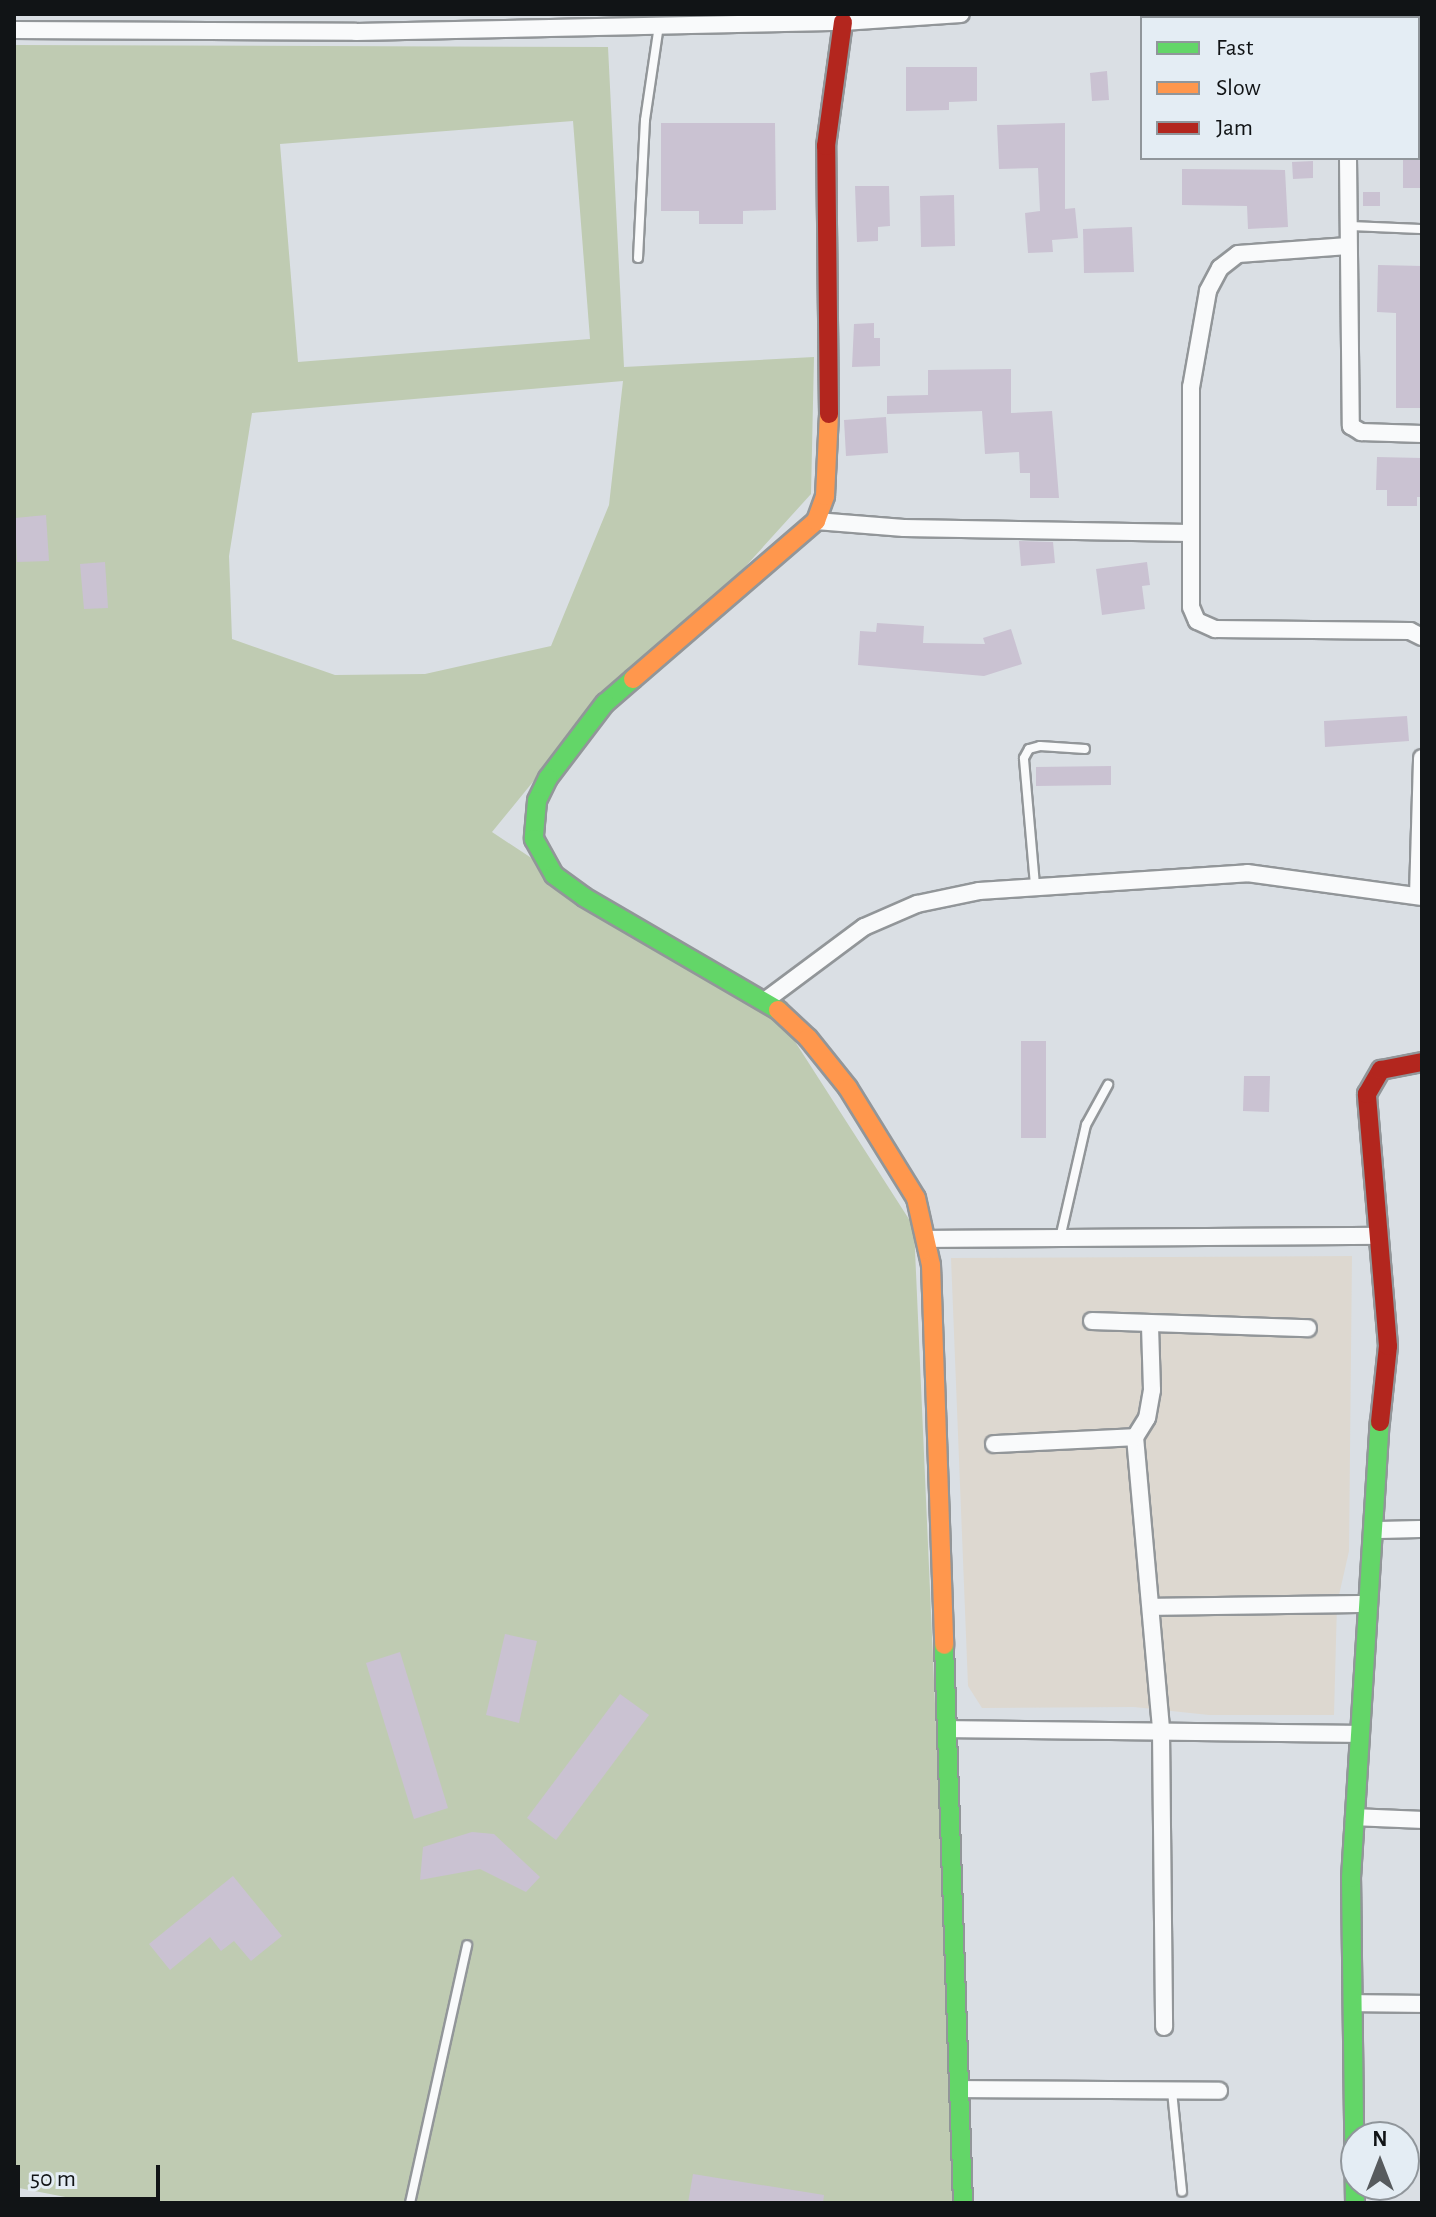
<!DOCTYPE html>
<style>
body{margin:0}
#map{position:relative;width:1436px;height:2217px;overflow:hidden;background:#dadfe4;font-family:"Alegreya Sans",sans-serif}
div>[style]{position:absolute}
.education>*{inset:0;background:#ddd8d0}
.green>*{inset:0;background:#bfcbb2}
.building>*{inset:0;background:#cac2d2}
.roads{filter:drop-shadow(2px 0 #929699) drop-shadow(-2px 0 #929699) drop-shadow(0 2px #929699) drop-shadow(0 -2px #929699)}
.lane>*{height:8px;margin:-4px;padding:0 4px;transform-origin:4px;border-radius:4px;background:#f9fafb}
.street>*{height:16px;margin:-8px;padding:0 8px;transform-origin:8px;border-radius:8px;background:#f9fafb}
.fast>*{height:18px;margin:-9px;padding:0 9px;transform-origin:9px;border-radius:9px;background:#63d668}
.slow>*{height:18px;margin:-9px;padding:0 9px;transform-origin:9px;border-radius:9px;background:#ff974d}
.jam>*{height:18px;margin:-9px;padding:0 9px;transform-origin:9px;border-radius:9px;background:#b3261e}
span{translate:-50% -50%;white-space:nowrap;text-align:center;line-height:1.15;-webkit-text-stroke:8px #e4edf4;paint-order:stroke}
.frame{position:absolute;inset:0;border:16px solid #111416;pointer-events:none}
.legend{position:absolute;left:1140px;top:16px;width:280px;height:144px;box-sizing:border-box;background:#e4edf4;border:2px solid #90969b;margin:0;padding:10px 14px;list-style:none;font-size:24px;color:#111416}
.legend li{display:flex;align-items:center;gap:16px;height:40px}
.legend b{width:40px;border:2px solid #90969b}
.north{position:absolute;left:1340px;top:2121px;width:80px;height:80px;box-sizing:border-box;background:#e4edf4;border:2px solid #90969b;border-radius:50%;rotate:0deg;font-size:22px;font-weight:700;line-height:32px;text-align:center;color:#111416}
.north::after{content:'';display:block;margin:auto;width:28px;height:36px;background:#575b5e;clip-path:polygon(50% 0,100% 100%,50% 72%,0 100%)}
.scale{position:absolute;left:16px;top:2165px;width:144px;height:36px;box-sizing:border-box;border:4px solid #111416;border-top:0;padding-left:10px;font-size:24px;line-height:28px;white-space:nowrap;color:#111416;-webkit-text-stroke:6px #e4edf4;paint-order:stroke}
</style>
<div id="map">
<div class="education">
<div style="clip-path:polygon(1352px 1256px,1349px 1551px,1337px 1604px,1334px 1715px,1209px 1715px,1134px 1707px,982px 1708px,968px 1686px,951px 1258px)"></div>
</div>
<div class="green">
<div style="clip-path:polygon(evenodd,14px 45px,608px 47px,624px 367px,814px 357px,811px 494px,705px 611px,607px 691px,492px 832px,785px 1026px,914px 1227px,957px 2203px,96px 2203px,14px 2187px,14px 45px,573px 121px,590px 339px,298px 362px,280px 144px,573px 121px,14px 45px,623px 381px,609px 505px,551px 646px,425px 674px,335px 675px,232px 639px,229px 556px,252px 413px,623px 381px)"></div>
</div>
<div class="building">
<div style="clip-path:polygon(906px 67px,977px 67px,977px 101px,949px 102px,949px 110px,906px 111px)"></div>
<div style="clip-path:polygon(1107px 71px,1109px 100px,1092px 101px,1090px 73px)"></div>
<div style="clip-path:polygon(661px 123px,775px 123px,776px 210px,743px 211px,743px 224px,699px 224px,699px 211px,661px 211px)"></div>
<div style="clip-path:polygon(1065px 123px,1065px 209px,1075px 208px,1078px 238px,1052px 240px,1053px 252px,1028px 253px,1025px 213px,1040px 211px,1038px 168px,999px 169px,997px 125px)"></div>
<div style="clip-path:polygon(1403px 158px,1422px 158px,1422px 188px,1403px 188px)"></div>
<div style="clip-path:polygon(1313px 161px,1313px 178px,1293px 179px,1292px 162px)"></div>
<div style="clip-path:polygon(1182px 169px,1285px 170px,1288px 227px,1248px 229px,1247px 206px,1182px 205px)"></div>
<div style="clip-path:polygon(855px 186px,889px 186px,890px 226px,878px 227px,878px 241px,857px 242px)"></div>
<div style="clip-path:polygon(1363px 192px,1380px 192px,1380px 206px,1363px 206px)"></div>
<div style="clip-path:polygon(954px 195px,955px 246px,921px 247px,920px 196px)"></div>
<div style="clip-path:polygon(1132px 227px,1134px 272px,1084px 273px,1083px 229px)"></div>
<div style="clip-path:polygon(1378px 265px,1422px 266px,1422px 408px,1396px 408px,1396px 313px,1377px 312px)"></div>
<div style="clip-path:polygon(874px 323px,874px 338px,880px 338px,880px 366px,852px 367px,854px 324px)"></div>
<div style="clip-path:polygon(1011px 369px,1011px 413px,1052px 411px,1059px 498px,1030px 498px,1030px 473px,1020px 473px,1019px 452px,985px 454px,982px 411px,887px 414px,887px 396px,928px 395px,928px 370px)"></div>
<div style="clip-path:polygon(886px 417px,888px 453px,846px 456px,844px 420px)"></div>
<div style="clip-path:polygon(1377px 457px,1422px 458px,1422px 497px,1417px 497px,1417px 506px,1387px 506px,1387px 490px,1376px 490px)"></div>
<div style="clip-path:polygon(46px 515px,49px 561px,17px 562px,15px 518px)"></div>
<div style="clip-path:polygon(1019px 541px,1053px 542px,1055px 563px,1021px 566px)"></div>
<div style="clip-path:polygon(105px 562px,108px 608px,84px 609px,80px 564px)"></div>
<div style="clip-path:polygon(1147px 562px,1150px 585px,1142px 586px,1145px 609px,1102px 615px,1096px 569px)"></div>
<div style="clip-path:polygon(877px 623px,924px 626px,923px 643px,985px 644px,983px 638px,1011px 629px,1022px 664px,984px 676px,858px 665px,860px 631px,876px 632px)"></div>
<div style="clip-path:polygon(1407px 716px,1409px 741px,1325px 747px,1324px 721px)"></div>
<div style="clip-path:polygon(1111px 766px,1111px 785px,1036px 786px,1036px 767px)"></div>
<div style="clip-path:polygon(1021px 1041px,1046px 1041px,1046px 1138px,1021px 1138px)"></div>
<div style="clip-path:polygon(1244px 1076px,1270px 1076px,1269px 1112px,1243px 1111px)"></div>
<div style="clip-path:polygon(505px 1634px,537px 1641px,519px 1723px,486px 1715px)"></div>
<div style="clip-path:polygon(400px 1652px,448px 1808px,414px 1819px,366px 1663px)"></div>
<div style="clip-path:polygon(620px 1694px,649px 1715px,556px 1840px,527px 1818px)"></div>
<div style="clip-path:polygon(472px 1832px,494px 1834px,540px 1877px,526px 1892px,480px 1869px,420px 1880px,423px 1847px)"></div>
<div style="clip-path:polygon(233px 1876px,282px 1936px,251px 1961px,234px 1941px,221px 1951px,210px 1937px,170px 1970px,149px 1944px)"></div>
<div style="clip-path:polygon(693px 2174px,824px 2195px,823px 2203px,688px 2203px)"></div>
</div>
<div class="roads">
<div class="lane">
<div style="left:1238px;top:14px;width:4px;rotate:90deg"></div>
<div style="left:1349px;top:226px;width:73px;rotate:2.4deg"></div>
<div style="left:638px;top:258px;width:138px;rotate:-87.1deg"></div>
<div style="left:645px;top:120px;width:96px;rotate:-81.6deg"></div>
<div style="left:1035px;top:885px;width:127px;rotate:-95deg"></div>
<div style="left:1024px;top:758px;width:10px;rotate:-61deg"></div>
<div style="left:1029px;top:749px;width:11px;rotate:-15deg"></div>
<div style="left:1040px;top:746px;width:45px;rotate:3.8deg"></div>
<div style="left:1061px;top:1234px;width:112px;rotate:-77.1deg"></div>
<div style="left:1086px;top:1125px;width:46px;rotate:-61.2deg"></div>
<div style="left:1172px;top:2091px;width:101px;rotate:84.3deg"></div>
<div style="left:410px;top:2203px;width:264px;rotate:-77.5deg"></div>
</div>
<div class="street">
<div style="left:1345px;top:14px;width:4px;rotate:90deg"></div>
<div style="left:1377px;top:14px;width:45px;rotate:1.3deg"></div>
<div style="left:14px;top:30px;width:342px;rotate:0.3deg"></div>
<div style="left:356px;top:32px;width:487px;rotate:-1.2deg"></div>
<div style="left:843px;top:22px;width:118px;rotate:-3.9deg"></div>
<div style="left:1348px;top:158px;width:268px;rotate:89.4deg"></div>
<div style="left:1351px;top:426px;width:12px;rotate:31deg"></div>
<div style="left:1361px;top:432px;width:61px;rotate:1.9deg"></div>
<div style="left:1348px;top:246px;width:110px;rotate:175.8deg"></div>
<div style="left:1238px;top:254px;width:23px;rotate:142deg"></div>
<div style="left:1220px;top:268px;width:26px;rotate:118deg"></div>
<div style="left:1208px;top:291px;width:97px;rotate:100deg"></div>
<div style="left:1191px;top:387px;width:220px;rotate:90deg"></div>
<div style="left:1191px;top:607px;width:15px;rotate:67deg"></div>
<div style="left:1197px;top:621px;width:20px;rotate:24deg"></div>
<div style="left:1215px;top:629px;width:195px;rotate:0.6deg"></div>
<div style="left:1410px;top:631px;width:13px;rotate:27deg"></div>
<div style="left:816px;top:521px;width:88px;rotate:4.5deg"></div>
<div style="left:904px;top:528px;width:286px;rotate:1deg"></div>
<div style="left:1418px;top:895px;width:137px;rotate:-88.3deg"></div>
<div style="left:766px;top:1000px;width:122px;rotate:-36.7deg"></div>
<div style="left:864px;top:927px;width:58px;rotate:-23.5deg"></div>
<div style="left:917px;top:904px;width:63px;rotate:-11.8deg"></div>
<div style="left:979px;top:891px;width:269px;rotate:-3.8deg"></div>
<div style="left:1247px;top:873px;width:177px;rotate:7.8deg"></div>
<div style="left:926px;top:1239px;width:453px;rotate:-0.4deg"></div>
<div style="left:1092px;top:1321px;width:216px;rotate:1.9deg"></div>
<div style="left:1150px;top:1326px;width:64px;rotate:88.2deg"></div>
<div style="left:1152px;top:1390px;width:28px;rotate:100deg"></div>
<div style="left:1147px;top:1418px;width:22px;rotate:122deg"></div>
<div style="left:1135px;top:1437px;width:295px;rotate:84.9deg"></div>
<div style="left:1161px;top:1731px;width:296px;rotate:89.4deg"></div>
<div style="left:994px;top:1444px;width:141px;rotate:-2.8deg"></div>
<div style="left:1377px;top:1530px;width:45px;rotate:-1.3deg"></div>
<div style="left:1151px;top:1607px;width:218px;rotate:-0.8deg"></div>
<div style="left:948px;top:1729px;width:410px;rotate:0.7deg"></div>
<div style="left:1354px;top:1817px;width:68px;rotate:2.5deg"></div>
<div style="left:1352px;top:2003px;width:70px;rotate:0.8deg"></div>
<div style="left:959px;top:2089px;width:260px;rotate:0.4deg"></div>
</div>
<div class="fast">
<div style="left:633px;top:679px;width:37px;rotate:139deg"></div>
<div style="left:605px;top:703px;width:94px;rotate:127.2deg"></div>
<div style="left:548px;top:778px;width:25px;rotate:116deg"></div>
<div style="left:537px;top:801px;width:38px;rotate:95deg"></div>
<div style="left:534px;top:839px;width:41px;rotate:60.9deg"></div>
<div style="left:554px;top:875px;width:37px;rotate:36deg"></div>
<div style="left:584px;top:897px;width:225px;rotate:30.2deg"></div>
<div style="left:944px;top:1645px;width:558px;rotate:88.05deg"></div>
<div style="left:1355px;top:2203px;width:325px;rotate:-90.7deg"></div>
<div style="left:1351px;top:1878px;width:457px;rotate:-86.4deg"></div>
</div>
<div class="slow">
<div style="left:633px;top:679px;width:242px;rotate:-40.8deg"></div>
<div style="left:816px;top:521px;width:27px;rotate:-70deg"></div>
<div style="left:825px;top:496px;width:82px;rotate:-87.2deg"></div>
<div style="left:778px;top:1010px;width:41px;rotate:43deg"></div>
<div style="left:808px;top:1038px;width:64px;rotate:51.3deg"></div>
<div style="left:848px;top:1088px;width:129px;rotate:58.3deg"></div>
<div style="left:916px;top:1198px;width:69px;rotate:77.4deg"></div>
<div style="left:931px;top:1265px;width:380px;rotate:88deg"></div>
</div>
<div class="jam">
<div style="left:829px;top:414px;width:268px;rotate:-90.6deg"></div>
<div style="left:826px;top:146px;width:125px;rotate:-82.2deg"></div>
<div style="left:1380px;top:1422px;width:76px;rotate:-84deg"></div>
<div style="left:1388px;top:1346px;width:253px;rotate:-94.8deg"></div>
<div style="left:1367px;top:1094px;width:28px;rotate:-60deg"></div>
<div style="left:1381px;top:1070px;width:42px;rotate:-11deg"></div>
</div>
</div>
<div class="frame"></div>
<ul class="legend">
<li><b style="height:10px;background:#63d668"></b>Fast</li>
<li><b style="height:10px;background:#ff974d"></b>Slow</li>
<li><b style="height:10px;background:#b3261e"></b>Jam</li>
</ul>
<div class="north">N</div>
<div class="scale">50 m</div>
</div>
